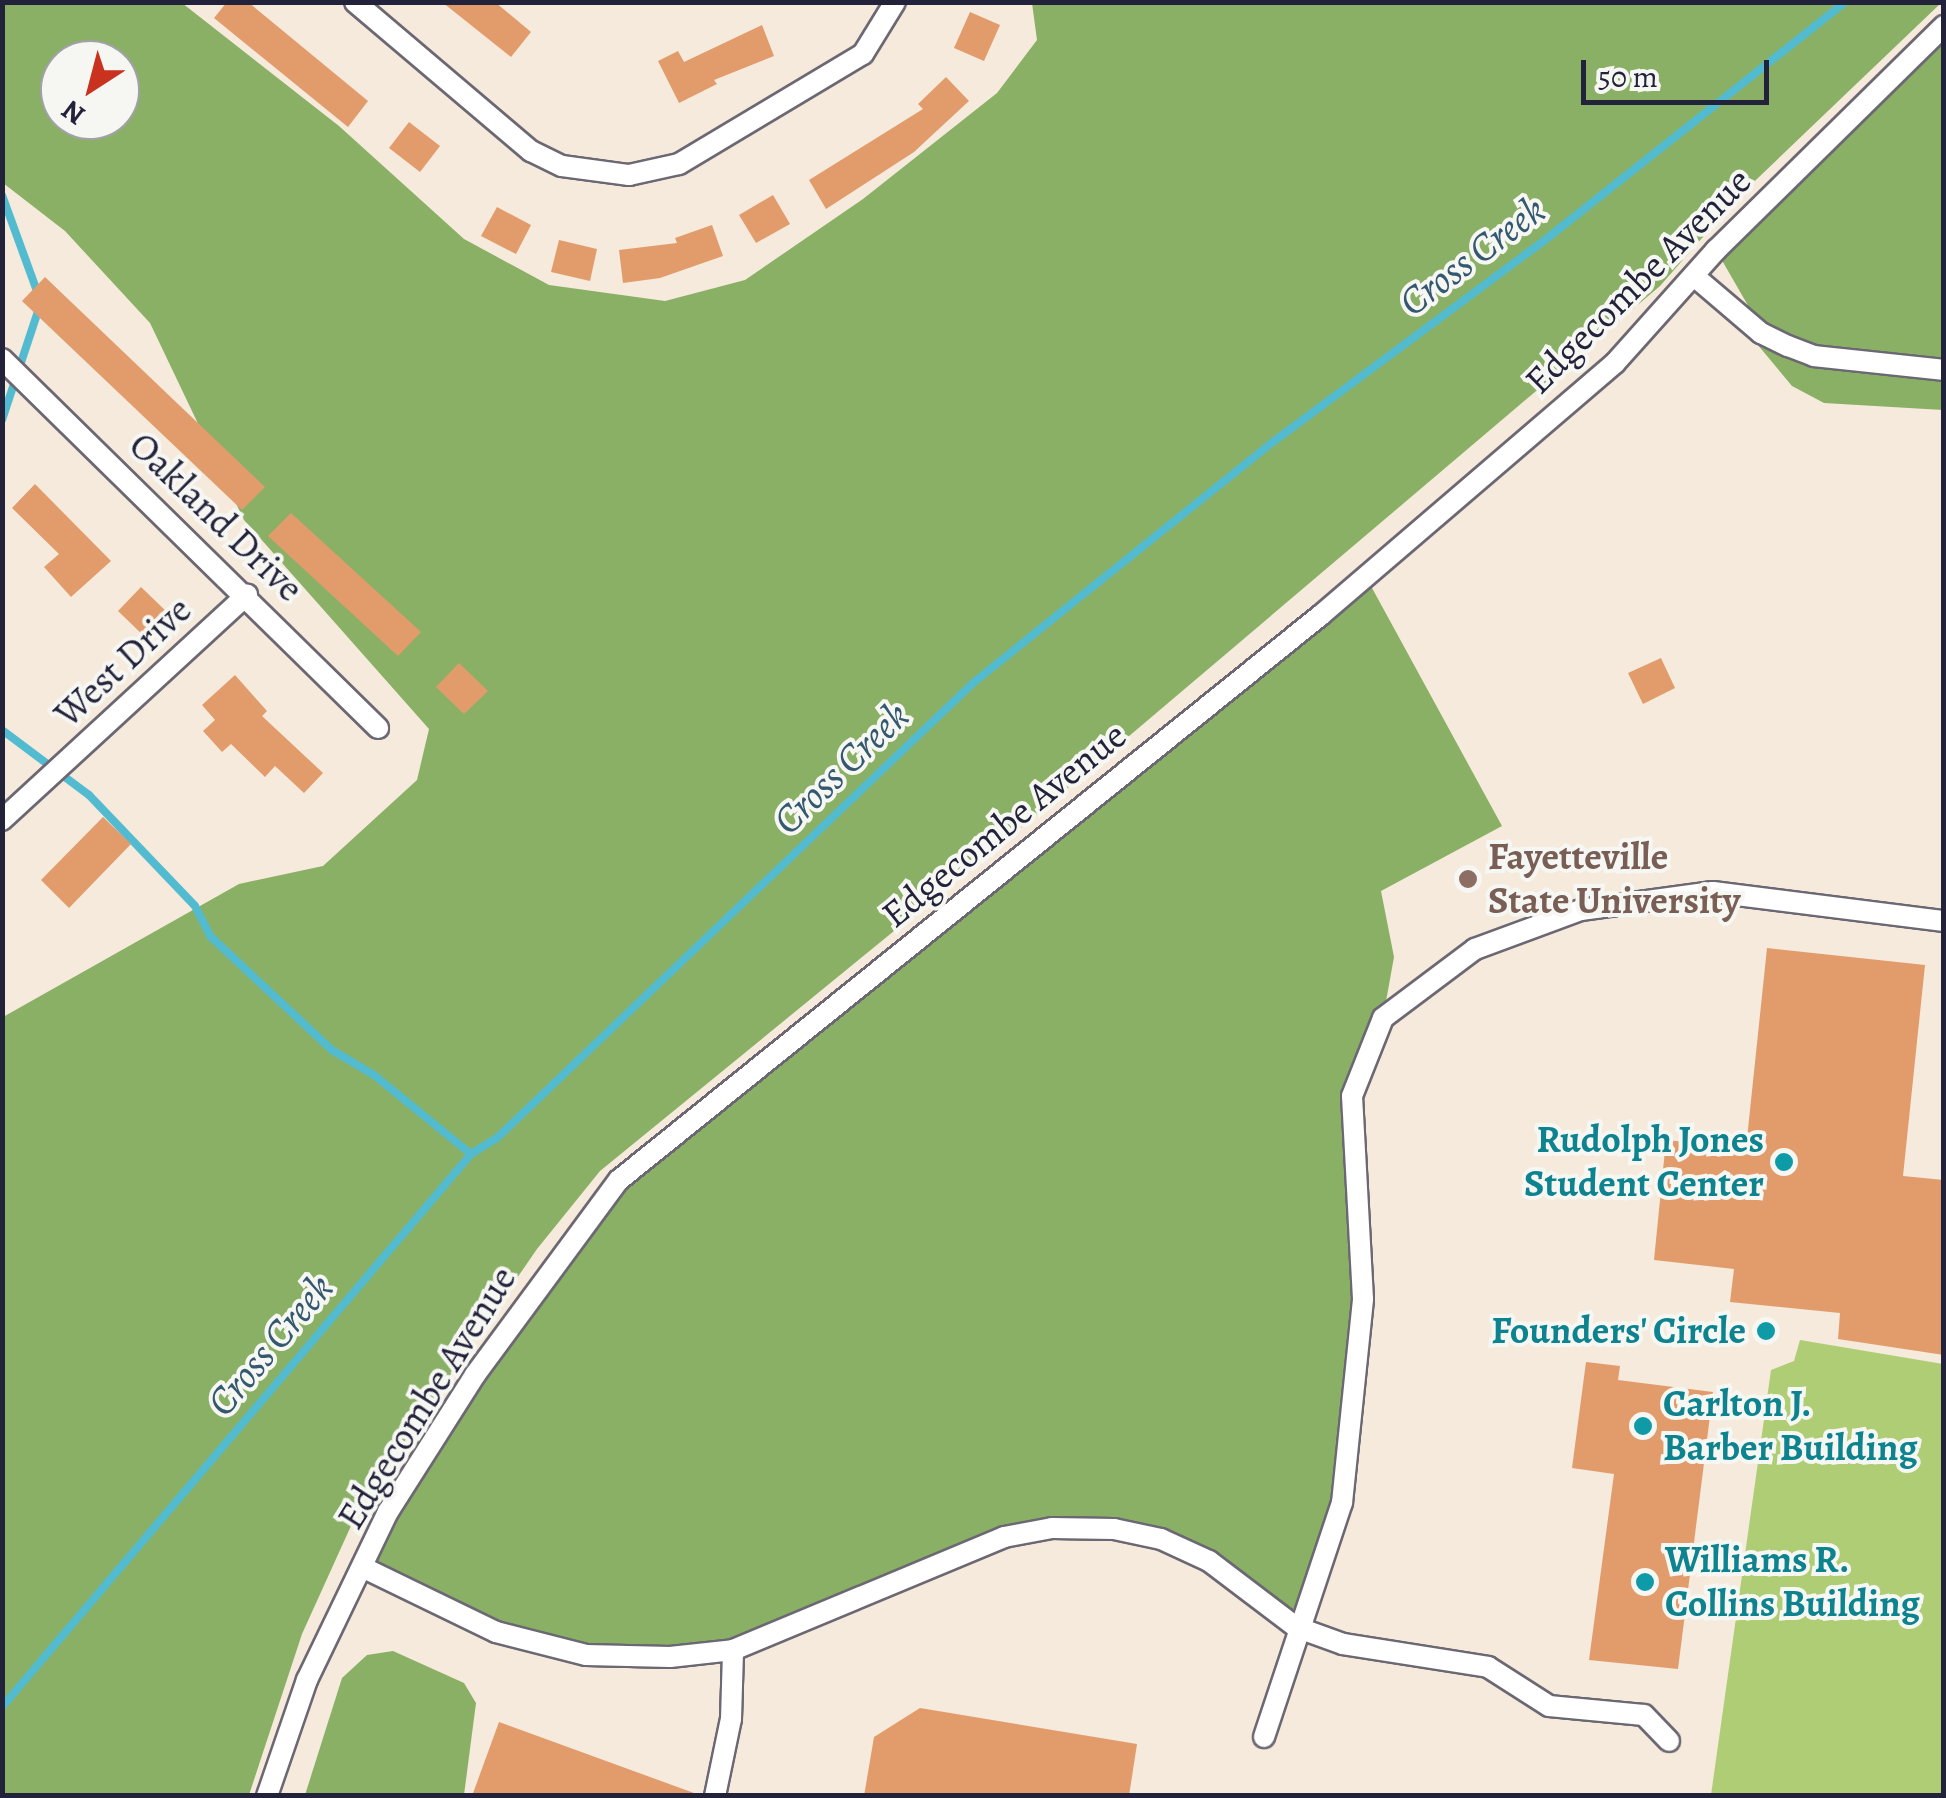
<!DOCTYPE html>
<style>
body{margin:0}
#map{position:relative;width:1946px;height:1798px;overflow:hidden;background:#f5eadb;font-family:Alegreya,serif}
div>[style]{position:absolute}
.green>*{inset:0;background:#aecd75}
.forest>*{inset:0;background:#8ab066}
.stream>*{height:8px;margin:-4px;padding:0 4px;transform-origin:4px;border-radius:4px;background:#53bbd0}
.building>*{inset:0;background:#e29c6c}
.roads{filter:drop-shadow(2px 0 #6c6873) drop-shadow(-2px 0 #6c6873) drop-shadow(0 2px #6c6873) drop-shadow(0 -2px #6c6873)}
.street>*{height:20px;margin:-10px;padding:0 10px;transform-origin:10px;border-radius:10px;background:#fff}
.dots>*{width:28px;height:28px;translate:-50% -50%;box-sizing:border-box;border:5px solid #f6f6f2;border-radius:50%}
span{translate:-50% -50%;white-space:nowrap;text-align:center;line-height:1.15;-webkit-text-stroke:8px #f6f6f2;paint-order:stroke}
.street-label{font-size:38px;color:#22223b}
.education-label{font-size:38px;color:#785e54;font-weight:700}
.left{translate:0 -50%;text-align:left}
.culture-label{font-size:38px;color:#0d838f;font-weight:700}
.right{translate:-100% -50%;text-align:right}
.water-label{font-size:40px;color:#33586f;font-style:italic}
.frame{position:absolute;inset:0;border:5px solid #22223b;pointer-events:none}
.north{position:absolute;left:40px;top:40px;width:100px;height:100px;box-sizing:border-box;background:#f6f6f2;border:2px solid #a1a1a9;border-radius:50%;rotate:216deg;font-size:28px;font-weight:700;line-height:40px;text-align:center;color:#22223b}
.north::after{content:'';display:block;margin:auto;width:35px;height:45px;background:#c8321e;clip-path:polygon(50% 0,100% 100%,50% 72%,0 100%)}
.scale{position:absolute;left:1581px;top:60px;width:188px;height:45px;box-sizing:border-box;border:5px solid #22223b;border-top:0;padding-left:12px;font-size:30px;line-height:35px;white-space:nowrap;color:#22223b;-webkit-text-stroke:8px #f6f6f2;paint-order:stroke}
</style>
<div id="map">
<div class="green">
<div style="clip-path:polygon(1800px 1340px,1943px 1364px,1943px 1795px,1711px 1795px,1771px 1370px,1794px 1361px)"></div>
</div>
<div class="forest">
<div style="clip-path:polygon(evenodd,3px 3px,182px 3px,339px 126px,464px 239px,549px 285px,665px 301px,745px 280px,863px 199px,997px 93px,1037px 40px,1032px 3px,1941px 3px,1737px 198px,1660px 286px,1030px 820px,600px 1171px,537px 1249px,360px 1506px,302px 1634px,249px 1795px,3px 1796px,3px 1017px,239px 884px,323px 866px,417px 780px,429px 729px,244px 520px,150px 323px,65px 231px,3px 183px,3px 3px,60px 60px,120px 60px,120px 120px,60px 120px,60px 60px)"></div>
<div style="clip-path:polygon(1943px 32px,1943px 410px,1824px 403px,1792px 386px,1757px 344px,1750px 309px,1716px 250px)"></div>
<div style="clip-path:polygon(1366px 577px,1502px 826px,1381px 891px,1394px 957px,1383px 1018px,1352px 1096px,1358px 1220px,1350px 1446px,1296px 1627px,1209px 1561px,1123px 1531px,1052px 1528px,718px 1653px,616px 1657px,508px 1635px,362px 1567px,424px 1456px,619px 1180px)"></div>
<div style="clip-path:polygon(393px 1651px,464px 1683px,476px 1703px,464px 1795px,305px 1795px,342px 1678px,367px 1655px)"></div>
</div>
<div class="stream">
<div style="left:2px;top:195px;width:105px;rotate:70deg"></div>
<div style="left:2px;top:420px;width:118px;rotate:-71.7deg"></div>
<div style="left:2px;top:730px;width:109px;rotate:36.8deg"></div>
<div style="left:89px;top:795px;width:153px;rotate:46.3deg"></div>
<div style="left:195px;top:906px;width:34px;rotate:63deg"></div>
<div style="left:210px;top:936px;width:167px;rotate:43.1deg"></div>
<div style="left:332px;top:1050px;width:49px;rotate:30.8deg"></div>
<div style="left:374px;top:1075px;width:125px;rotate:39.2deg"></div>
<div style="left:2px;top:1707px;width:725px;rotate:-49.7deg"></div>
<div style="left:471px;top:1154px;width:31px;rotate:-32deg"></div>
<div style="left:497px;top:1138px;width:658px;rotate:-43.71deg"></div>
<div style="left:973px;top:683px;width:385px;rotate:-38.8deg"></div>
<div style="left:1273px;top:442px;width:345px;rotate:-36.6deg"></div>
<div style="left:1550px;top:236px;width:377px;rotate:-38.4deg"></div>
</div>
<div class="building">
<div style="clip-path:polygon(227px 2px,248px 2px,368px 101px,348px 127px,214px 18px)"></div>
<div style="clip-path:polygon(442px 2px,495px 2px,531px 32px,511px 57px)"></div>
<div style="clip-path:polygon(970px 12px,1000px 25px,984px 61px,954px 48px)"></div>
<div style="clip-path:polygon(762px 25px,774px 56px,714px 80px,717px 84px,679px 103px,658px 61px,678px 51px,684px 62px)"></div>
<div style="clip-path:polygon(946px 77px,969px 101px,914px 152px,826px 209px,809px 180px,923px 109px,918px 104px)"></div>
<div style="clip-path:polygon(409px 122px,440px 146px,420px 172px,389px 148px)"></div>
<div style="clip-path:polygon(773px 195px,790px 224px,756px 243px,739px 215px)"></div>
<div style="clip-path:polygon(497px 207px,531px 225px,516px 254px,481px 236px)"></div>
<div style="clip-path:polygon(712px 225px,723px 256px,660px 278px,623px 283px,619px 250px,677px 243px,675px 238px)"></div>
<div style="clip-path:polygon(559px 240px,597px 249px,590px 281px,551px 272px)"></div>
<div style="clip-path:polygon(45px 277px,265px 487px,242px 510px,22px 301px)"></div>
<div style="clip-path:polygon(35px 484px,111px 561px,71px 597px,44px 567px,59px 554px,12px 508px)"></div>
<div style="clip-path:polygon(291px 513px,421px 632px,398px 656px,268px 536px)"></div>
<div style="clip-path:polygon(141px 587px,169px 614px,146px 638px,118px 611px)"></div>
<div style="clip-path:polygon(1661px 658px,1675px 688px,1643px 704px,1628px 673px)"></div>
<div style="clip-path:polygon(459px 663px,488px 691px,464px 714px,436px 687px)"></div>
<div style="clip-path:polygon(235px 675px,267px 711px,262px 716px,323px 773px,304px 793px,275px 766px,265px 777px,231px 744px,222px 752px,203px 731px,215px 720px,202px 705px)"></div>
<div style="clip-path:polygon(103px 817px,131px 844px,69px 908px,41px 880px)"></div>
<div style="clip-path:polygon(1767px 948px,1925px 965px,1903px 1176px,1944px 1180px,1944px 1355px,1838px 1339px,1840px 1313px,1730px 1302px,1734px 1269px,1654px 1260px,1666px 1140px,1746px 1148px)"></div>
<div style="clip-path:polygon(1586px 1362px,1620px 1366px,1618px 1380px,1713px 1392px,1678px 1669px,1589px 1660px,1614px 1474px,1572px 1468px)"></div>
<div style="clip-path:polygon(920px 1708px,1137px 1744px,1129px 1796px,864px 1796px,874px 1737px)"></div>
<div style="clip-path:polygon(499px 1722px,694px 1793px,693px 1796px,472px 1796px)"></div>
</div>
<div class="roads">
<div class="street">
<div style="left:355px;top:2px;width:231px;rotate:40.3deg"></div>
<div style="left:531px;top:151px;width:34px;rotate:26deg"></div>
<div style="left:562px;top:166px;width:68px;rotate:7.7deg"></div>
<div style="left:629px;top:175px;width:51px;rotate:-12.4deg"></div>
<div style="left:679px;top:164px;width:214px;rotate:-30.9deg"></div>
<div style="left:863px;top:54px;width:61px;rotate:-58.4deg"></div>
<div style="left:1694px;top:276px;width:88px;rotate:40.4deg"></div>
<div style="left:1761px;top:333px;width:30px;rotate:26deg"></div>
<div style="left:1788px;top:346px;width:28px;rotate:21deg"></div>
<div style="left:1814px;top:356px;width:131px;rotate:6.1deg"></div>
<div style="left:2px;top:359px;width:527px;rotate:44.46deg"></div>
<div style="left:2px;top:820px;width:333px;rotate:-42.6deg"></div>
<div style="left:362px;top:1567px;width:149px;rotate:25.9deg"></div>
<div style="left:496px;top:1632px;width:93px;rotate:14.3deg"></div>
<div style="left:586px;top:1655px;width:84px;rotate:1.4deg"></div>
<div style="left:670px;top:1657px;width:63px;rotate:-6.3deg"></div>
<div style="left:733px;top:1650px;width:294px;rotate:-22.6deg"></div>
<div style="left:1004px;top:1537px;width:49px;rotate:-10.6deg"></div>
<div style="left:1052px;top:1528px;width:62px;rotate:0.9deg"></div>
<div style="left:1114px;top:1529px;width:48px;rotate:12deg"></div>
<div style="left:1161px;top:1539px;width:53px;rotate:24.6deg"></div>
<div style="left:1209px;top:1561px;width:109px;rotate:37.2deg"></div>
<div style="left:1296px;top:1627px;width:50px;rotate:19.9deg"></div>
<div style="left:1343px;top:1644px;width:147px;rotate:9deg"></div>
<div style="left:1488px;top:1667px;width:72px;rotate:32.6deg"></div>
<div style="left:1549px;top:1706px;width:95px;rotate:5.4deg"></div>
<div style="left:1644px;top:1715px;width:36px;rotate:46deg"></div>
<div style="left:1264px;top:1737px;width:247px;rotate:-71.6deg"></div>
<div style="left:1342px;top:1503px;width:205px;rotate:-84.1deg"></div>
<div style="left:1363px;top:1299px;width:203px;rotate:-93.1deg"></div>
<div style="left:1352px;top:1096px;width:84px;rotate:-68.3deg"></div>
<div style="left:1383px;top:1018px;width:115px;rotate:-36.9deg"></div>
<div style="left:1475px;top:949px;width:113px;rotate:-20.2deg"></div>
<div style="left:1581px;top:910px;width:133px;rotate:-7.8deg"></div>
<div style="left:1713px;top:892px;width:233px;rotate:7.2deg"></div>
<div style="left:267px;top:1796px;width:123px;rotate:-71deg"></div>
<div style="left:307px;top:1680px;width:187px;rotate:-64.3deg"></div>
<div style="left:388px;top:1512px;width:162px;rotate:-57.6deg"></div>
<div style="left:475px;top:1375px;width:242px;rotate:-53.6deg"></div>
<div style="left:619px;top:1180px;width:901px;rotate:-38.83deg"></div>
<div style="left:1321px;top:615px;width:387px;rotate:-40.6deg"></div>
<div style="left:1615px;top:363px;width:152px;rotate:-48.2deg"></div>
<div style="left:1716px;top:250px;width:320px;rotate:-44.5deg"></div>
<div style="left:715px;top:1796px;width:79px;rotate:-78.3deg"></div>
<div style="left:731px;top:1719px;width:69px;rotate:-88.3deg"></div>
</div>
</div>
<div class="dots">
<div style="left:1468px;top:879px;background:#8d6e63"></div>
<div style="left:1784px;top:1162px;background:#0f9aa8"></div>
<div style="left:1766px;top:1331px;background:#0f9aa8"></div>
<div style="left:1643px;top:1426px;background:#0f9aa8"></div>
<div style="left:1645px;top:1582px;background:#0f9aa8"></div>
</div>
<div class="street-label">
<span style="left:1638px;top:281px;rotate:-45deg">Edgecombe Avenue</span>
<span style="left:216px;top:517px;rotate:44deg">Oakland Drive</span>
<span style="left:123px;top:662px;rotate:-43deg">West Drive</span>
<span style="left:1004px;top:825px;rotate:-39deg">Edgecombe Avenue</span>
<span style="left:427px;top:1398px;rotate:-58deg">Edgecombe Avenue</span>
</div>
<div class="education-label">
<span class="left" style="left:1488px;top:879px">Fayetteville<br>State University</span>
</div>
<div class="culture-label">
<span class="right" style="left:1764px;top:1162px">Rudolph Jones<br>Student Center</span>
<span class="right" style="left:1746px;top:1331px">Founders' Circle</span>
<span class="left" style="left:1663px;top:1426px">Carlton J.<br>Barber Building</span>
<span class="left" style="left:1665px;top:1582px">Williams R.<br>Collins Building</span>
</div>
<div class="water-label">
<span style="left:1472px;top:256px;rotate:-37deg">Cross Creek</span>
<span style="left:841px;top:768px;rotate:-44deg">Cross Creek</span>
<span style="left:270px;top:1345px;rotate:-50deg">Cross Creek</span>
</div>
<div class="frame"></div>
<div class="north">N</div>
<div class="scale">50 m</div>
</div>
